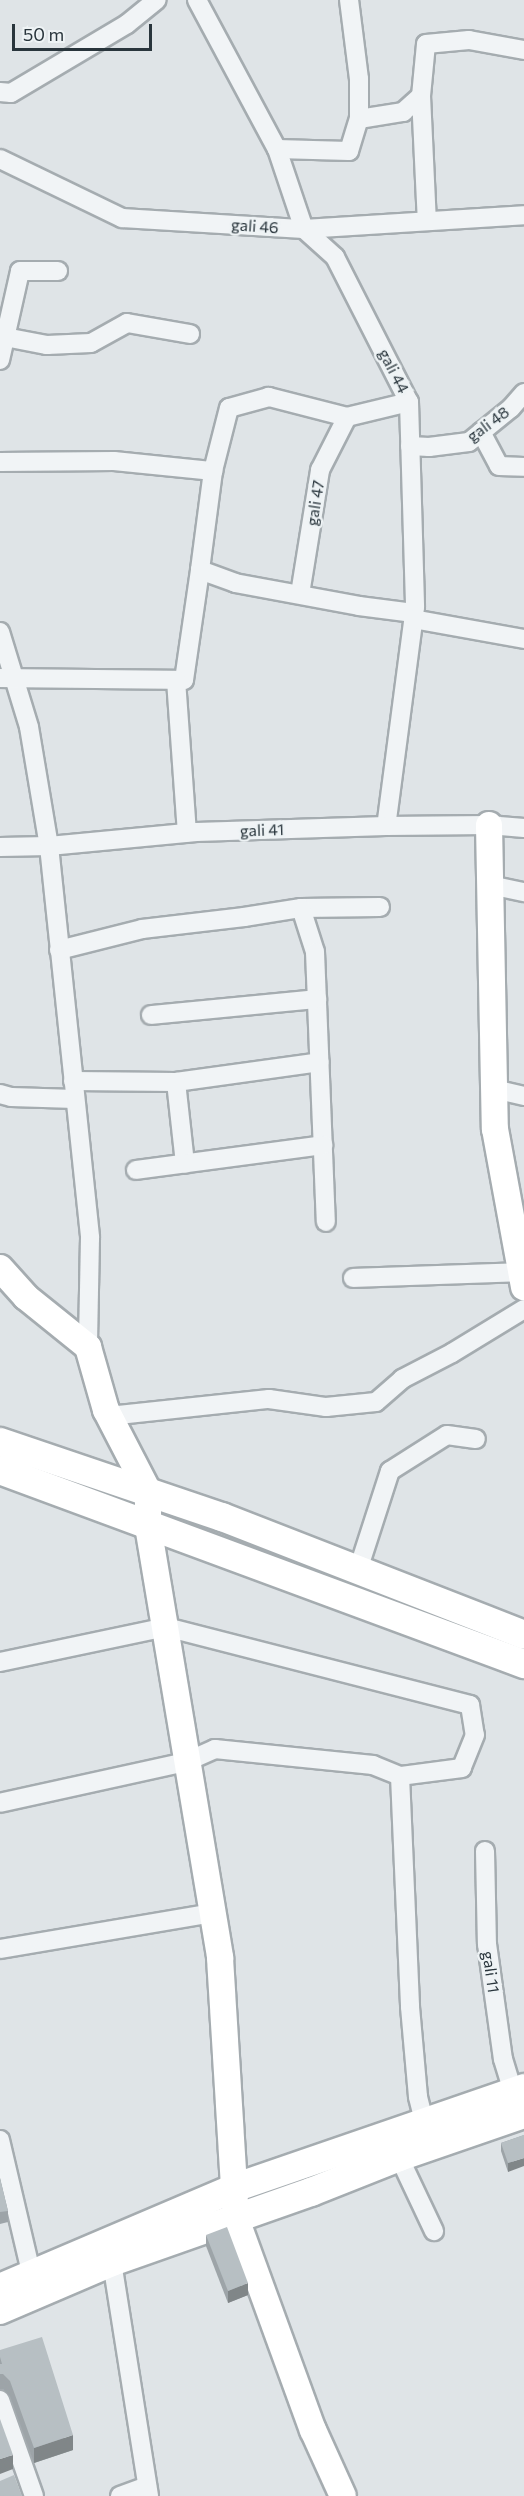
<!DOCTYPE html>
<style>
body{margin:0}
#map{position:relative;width:524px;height:2496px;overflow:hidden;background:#dfe4e7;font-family:Commissioner,sans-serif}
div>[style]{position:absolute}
.roads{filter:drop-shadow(2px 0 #a5acb0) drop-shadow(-2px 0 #a5acb0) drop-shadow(0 2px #a5acb0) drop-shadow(0 -2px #a5acb0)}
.street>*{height:18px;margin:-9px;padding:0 9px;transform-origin:9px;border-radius:9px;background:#f1f4f6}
.secondary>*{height:26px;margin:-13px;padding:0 13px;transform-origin:13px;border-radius:13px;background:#fff}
.primary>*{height:28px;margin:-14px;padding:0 14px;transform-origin:14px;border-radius:14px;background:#fff}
.wall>*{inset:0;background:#9da4a8}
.shaded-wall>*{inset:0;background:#808688}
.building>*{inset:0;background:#b7bfc3}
span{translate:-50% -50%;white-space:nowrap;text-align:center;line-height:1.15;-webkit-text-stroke:5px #eef3f5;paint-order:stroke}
.street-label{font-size:16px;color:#29353c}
.scale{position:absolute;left:12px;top:24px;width:140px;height:27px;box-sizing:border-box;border:3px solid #29353c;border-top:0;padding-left:8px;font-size:18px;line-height:21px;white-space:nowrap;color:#29353c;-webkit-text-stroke:4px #eef3f5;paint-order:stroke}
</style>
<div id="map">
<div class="roads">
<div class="street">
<div style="left:197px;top:0;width:169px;rotate:61.8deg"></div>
<div style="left:277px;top:149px;width:84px;rotate:71.4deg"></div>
<div style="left:304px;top:229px;width:42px;rotate:42.1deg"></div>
<div style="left:335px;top:257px;width:163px;rotate:63deg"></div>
<div style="left:409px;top:402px;width:205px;rotate:88.3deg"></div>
<div style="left:415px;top:607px;width:221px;rotate:97.5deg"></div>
<div style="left:0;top:92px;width:11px;rotate:5deg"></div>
<div style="left:11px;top:93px;width:135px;rotate:-30.7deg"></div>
<div style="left:127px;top:24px;width:38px;rotate:-39deg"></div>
<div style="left:421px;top:96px;width:125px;rotate:87.3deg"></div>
<div style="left:359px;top:119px;width:45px;rotate:-9deg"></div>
<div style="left:403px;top:112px;width:24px;rotate:-42deg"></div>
<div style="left:421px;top:96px;width:52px;rotate:-84.5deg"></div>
<div style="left:426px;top:44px;width:43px;rotate:-5.3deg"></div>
<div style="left:469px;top:40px;width:56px;rotate:10.3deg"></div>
<div style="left:277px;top:149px;width:72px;rotate:1.6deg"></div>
<div style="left:349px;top:151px;width:34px;rotate:-73deg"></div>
<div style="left:359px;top:119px;width:40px;rotate:-90deg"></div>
<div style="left:359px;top:79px;width:80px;rotate:-97.2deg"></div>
<div style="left:0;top:159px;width:136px;rotate:25.8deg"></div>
<div style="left:122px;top:218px;width:182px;rotate:3.5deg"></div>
<div style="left:304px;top:229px;width:220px;rotate:-3.6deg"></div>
<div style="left:5px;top:337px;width:43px;rotate:10.8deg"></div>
<div style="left:47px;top:345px;width:44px;rotate:-2.6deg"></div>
<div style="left:91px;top:343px;width:41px;rotate:-29.1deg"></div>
<div style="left:127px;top:323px;width:64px;rotate:9.9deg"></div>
<div style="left:0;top:360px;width:91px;rotate:-77.3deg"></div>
<div style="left:20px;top:271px;width:38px"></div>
<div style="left:409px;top:402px;width:64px;rotate:166.4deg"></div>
<div style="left:347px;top:417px;width:81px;rotate:-165.6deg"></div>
<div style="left:269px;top:397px;width:41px;rotate:164.6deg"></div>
<div style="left:229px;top:408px;width:65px;rotate:104.3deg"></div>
<div style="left:213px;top:471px;width:100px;rotate:97.5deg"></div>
<div style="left:200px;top:570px;width:37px;rotate:20deg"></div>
<div style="left:235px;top:583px;width:126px;rotate:10.5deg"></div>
<div style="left:359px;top:606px;width:55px;rotate:7.3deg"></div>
<div style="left:481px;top:432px;width:38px;rotate:62deg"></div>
<div style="left:499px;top:466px;width:25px;rotate:2deg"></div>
<div style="left:410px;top:446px;width:19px;rotate:3deg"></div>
<div style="left:429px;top:447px;width:40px;rotate:-7.1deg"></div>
<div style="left:469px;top:442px;width:54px;rotate:-39deg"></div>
<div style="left:511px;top:408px;width:20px;rotate:-49deg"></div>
<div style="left:0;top:462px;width:114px;rotate:-0.5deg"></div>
<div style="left:114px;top:461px;width:100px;rotate:5.8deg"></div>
<div style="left:300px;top:594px;width:126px;rotate:-80.8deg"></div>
<div style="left:320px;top:470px;width:59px;rotate:-63deg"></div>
<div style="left:413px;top:619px;width:113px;rotate:10.2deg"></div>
<div style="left:0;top:632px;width:99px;rotate:73deg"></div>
<div style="left:29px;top:727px;width:121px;rotate:80.5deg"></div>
<div style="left:49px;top:846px;width:394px;rotate:84deg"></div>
<div style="left:90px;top:1238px;width:109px;rotate:91.1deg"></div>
<div style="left:0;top:678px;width:184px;rotate:0.6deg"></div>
<div style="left:184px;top:680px;width:111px;rotate:-81.7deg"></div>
<div style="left:176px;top:680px;width:153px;rotate:85.9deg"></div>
<div style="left:0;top:847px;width:49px;rotate:-1.2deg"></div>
<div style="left:49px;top:846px;width:148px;rotate:-5.4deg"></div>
<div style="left:196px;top:832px;width:190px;rotate:-1.8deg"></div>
<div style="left:386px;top:826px;width:103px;rotate:-0.6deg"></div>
<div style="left:489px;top:825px;width:35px;rotate:5deg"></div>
<div style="left:490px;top:885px;width:35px;rotate:12deg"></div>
<div style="left:301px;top:908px;width:79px;rotate:-0.7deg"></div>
<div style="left:59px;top:950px;width:86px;rotate:-14.2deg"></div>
<div style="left:142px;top:929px;width:103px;rotate:-6.7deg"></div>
<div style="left:244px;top:917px;width:58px;rotate:-9deg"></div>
<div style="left:301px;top:908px;width:46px;rotate:72.3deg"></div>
<div style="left:315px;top:952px;width:270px;rotate:87.7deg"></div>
<div style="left:151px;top:1015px;width:167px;rotate:-5.5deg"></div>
<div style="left:73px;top:1081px;width:103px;rotate:0.6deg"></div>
<div style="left:176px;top:1082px;width:145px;rotate:-7.9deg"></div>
<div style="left:176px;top:1082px;width:82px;rotate:83.7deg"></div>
<div style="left:494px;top:1089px;width:31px;rotate:13deg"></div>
<div style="left:0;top:1094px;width:11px;rotate:15deg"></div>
<div style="left:11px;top:1097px;width:64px;rotate:1.8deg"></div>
<div style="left:136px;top:1170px;width:189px;rotate:-7.6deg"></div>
<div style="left:353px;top:1278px;width:170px;rotate:-2deg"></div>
<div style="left:109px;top:1416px;width:161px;rotate:-6.1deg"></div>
<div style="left:269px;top:1399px;width:58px;rotate:8deg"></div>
<div style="left:326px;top:1407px;width:50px;rotate:-5.7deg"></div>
<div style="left:376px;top:1402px;width:35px;rotate:-41deg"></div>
<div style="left:402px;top:1379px;width:56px;rotate:-27.5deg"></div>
<div style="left:452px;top:1353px;width:84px;rotate:-31.4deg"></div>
<div style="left:358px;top:1570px;width:104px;rotate:-72.1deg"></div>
<div style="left:390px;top:1471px;width:67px;rotate:-32.3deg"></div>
<div style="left:447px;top:1435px;width:29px;rotate:8deg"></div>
<div style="left:0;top:1662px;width:170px;rotate:-11.9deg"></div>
<div style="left:166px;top:1627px;width:314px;rotate:14.4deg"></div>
<div style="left:470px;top:1705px;width:30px;rotate:81deg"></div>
<div style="left:475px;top:1735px;width:35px;rotate:112deg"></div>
<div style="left:462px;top:1768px;width:63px;rotate:172.6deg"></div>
<div style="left:400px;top:1776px;width:29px;rotate:-158deg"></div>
<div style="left:373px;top:1765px;width:159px;rotate:-174.2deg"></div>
<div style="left:215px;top:1749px;width:32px;rotate:156deg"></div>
<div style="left:186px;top:1762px;width:190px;rotate:167.6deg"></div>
<div style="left:400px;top:1776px;width:231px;rotate:87.5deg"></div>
<div style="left:410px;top:2007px;width:90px;rotate:84.9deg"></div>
<div style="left:418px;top:2097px;width:25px;rotate:76deg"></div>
<div style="left:485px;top:1851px;width:93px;rotate:88.8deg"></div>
<div style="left:487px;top:1944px;width:116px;rotate:82.1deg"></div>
<div style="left:503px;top:2059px;width:34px;rotate:73deg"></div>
<div style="left:0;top:1949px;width:215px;rotate:-9.6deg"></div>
<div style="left:0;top:2140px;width:149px;rotate:76.8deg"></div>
<div style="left:399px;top:2157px;width:82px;rotate:64.7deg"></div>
<div style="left:112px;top:2262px;width:237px;rotate:81deg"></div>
<div style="left:0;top:2400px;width:102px;rotate:70.5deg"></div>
<div style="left:120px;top:2496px;width:29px;rotate:-20deg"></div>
</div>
<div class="secondary">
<div style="left:489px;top:825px;width:304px;rotate:88.9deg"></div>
<div style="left:495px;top:1129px;width:161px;rotate:79.6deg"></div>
<div style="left:0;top:1268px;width:39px;rotate:48deg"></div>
<div style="left:26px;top:1297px;width:80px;rotate:38.9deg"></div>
<div style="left:88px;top:1347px;width:66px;rotate:74.1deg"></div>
<div style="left:106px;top:1410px;width:91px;rotate:62.6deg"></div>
<div style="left:148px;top:1491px;width:35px;rotate:90deg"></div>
<div style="left:148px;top:1526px;width:438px;rotate:80.5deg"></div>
<div style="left:220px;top:1958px;width:261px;rotate:86.5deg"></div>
<div style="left:236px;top:2219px;width:225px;rotate:70deg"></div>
<div style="left:313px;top:2430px;width:72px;rotate:65.6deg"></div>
</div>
<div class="primary">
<div style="left:0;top:1442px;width:234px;rotate:18.7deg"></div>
<div style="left:222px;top:1517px;width:324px;rotate:21.3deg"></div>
<div style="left:0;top:1470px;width:559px;rotate:20.32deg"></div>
<div style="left:0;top:2288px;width:254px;rotate:-23.1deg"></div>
<div style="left:234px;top:2188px;width:307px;rotate:-19deg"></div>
<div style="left:0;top:2310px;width:122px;rotate:-23.2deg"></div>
<div style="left:112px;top:2262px;width:211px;rotate:-19.4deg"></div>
<div style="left:311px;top:2192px;width:95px;rotate:-21.7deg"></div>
<div style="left:399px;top:2157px;width:132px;rotate:-19deg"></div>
</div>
</div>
<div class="wall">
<div style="clip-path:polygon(524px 2135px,508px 2172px,501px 2151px,501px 2143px)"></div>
<div style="clip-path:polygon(0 2178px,8px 2211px,8px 2222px,0 2224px)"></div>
<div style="clip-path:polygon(206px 2235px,248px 2295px,228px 2303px,206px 2246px)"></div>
<div style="clip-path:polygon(0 2350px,73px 2450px,34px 2463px,10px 2396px,3px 2389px,0 2389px)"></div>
</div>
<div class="shaded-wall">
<div style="clip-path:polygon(524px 2158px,524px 2166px,508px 2172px,508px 2163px)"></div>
<div style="clip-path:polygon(248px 2283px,248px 2295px,228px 2303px,228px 2291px)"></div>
<div style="clip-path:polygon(73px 2435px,73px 2450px,34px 2463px,34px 2448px)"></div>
<div style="clip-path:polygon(13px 2455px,13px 2469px,0 2474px,0 2459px)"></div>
</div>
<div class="building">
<div style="clip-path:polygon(524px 2135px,524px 2158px,508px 2163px,501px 2143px)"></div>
<div style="clip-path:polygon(0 2178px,8px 2211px,0 2212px)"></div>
<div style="clip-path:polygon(227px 2227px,248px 2283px,228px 2291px,206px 2235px)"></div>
<div style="clip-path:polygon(42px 2337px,73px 2435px,34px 2448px,10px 2381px,3px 2374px,0 2374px,0 2364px,2px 2364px,0 2357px,0 2350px)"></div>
<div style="clip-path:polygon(0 2419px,13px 2455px,0 2459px)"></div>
<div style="clip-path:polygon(14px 2475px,22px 2496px,0 2496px,0 2481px)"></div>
</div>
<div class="street-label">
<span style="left:255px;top:226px;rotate:4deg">gali 46</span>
<span style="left:394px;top:371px;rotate:63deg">gali 44</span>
<span style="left:488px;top:424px;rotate:-36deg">gali 48</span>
<span style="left:315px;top:503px;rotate:-81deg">gali 47</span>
<span style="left:262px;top:830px;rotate:-2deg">gali 41</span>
<span style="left:491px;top:1972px;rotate:82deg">gali 11</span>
</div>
<div class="scale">50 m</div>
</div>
